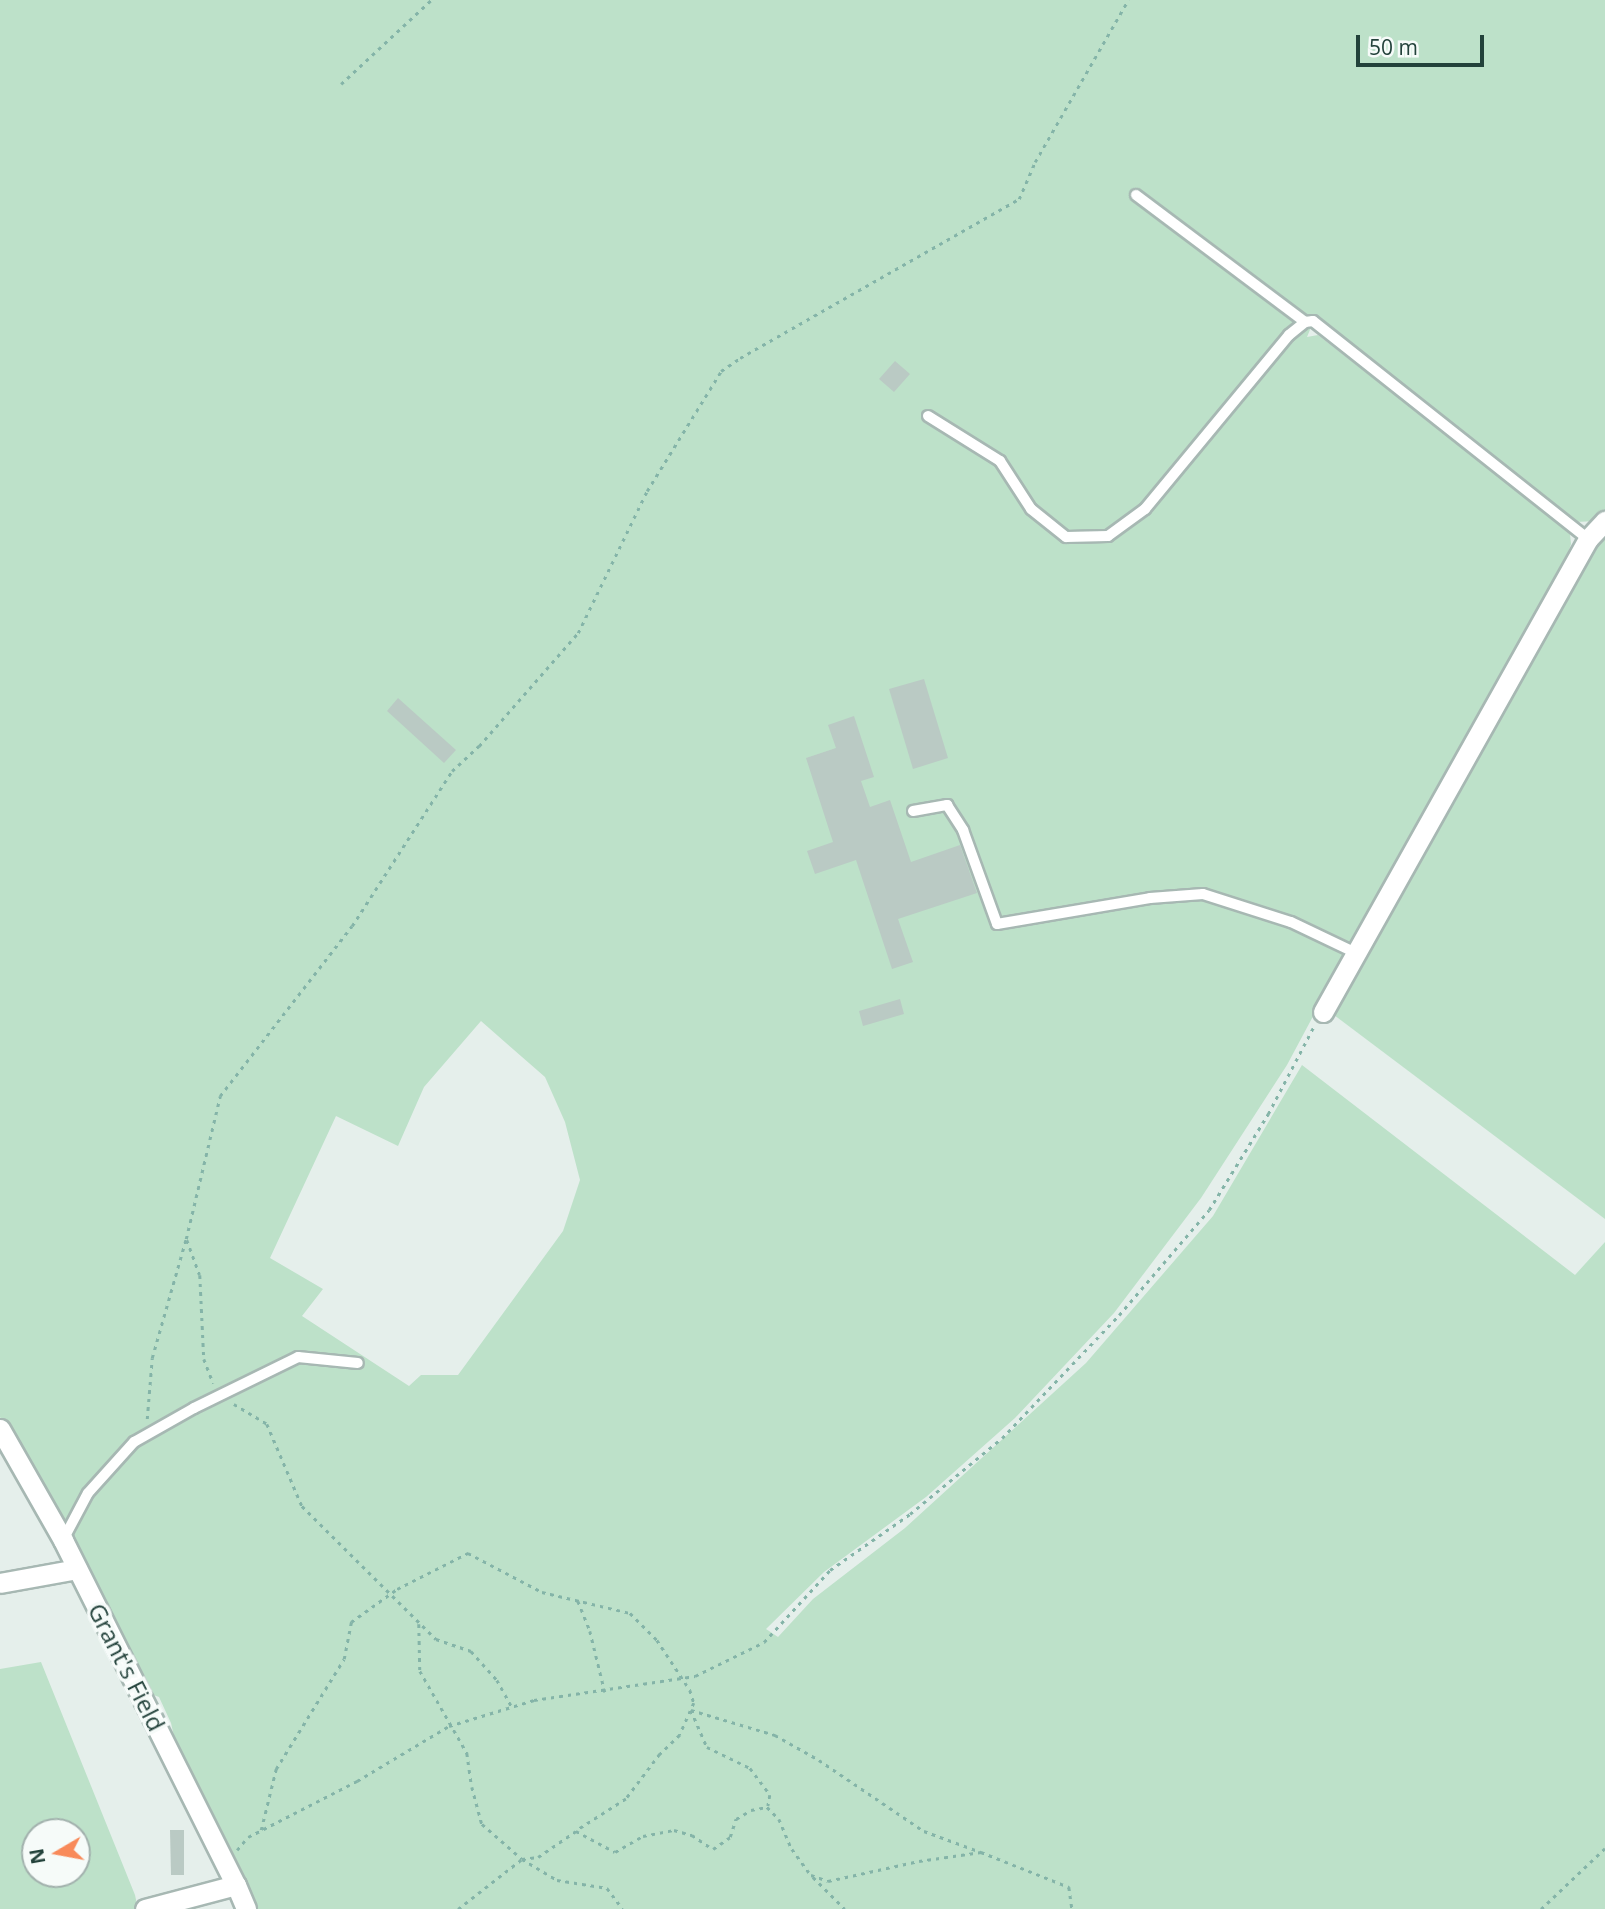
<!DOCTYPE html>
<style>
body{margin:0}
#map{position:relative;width:1605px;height:1909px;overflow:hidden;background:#e5efeb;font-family:"Open Sans",sans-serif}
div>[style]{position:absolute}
.green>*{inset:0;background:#bde1c9}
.building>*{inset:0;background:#bacac4}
.path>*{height:2.5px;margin-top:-1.25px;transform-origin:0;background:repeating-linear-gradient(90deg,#84b4a8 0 3.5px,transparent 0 8.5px)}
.roads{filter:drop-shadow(2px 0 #a7b8b3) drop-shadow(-2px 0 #a7b8b3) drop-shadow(0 2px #a7b8b3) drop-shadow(0 -2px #a7b8b3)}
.service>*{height:10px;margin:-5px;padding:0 5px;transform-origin:5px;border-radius:5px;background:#fff}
.minor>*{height:19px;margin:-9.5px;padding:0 9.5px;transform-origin:9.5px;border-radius:9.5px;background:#fff}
span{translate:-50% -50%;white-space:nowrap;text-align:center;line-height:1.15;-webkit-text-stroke:7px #f6fbf9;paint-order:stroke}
.street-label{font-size:24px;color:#23423b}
.north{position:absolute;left:21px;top:1818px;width:70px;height:70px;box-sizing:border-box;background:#f6fbf9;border:2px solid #a2b1ad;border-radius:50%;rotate:260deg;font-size:19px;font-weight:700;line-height:28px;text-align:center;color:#23423b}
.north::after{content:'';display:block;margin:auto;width:24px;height:32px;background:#f88a5a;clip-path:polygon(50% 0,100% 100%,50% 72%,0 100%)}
.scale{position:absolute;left:1356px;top:35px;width:128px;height:32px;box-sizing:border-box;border:4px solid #23423b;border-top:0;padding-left:9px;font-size:21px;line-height:24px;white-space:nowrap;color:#23423b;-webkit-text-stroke:5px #f6fbf9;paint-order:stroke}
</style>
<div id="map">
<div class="green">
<div style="clip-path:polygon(evenodd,0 0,1605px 0,1605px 511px,1596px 521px,1576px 522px,1316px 315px,1307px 337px,1318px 335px,1564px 527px,1570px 534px,1571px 544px,1566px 560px,1365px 919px,1287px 1065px,1201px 1198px,1114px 1313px,1015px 1418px,926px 1497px,824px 1572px,766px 1629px,778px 1637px,813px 1599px,905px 1528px,1086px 1363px,1213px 1216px,1302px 1065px,1575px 1275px,1605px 1242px,1605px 1909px,253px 1909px,180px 1763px,171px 1723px,159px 1697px,143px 1691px,0 1417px,0 0,481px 1021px,545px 1077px,565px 1122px,580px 1180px,563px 1231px,458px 1375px,421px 1375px,409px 1386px,302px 1316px,323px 1289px,270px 1258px,336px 1116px,398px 1146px,424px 1087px,481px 1021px)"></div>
<div style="clip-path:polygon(1605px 535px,1605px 1219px,1334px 1015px,1514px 686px)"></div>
<div style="clip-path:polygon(evenodd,41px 1662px,135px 1895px,138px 1909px,0 1909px,0 1669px,41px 1662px,35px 1832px,77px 1832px,77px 1874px,35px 1874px,35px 1832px)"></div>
</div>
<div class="building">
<div style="clip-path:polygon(895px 361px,910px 374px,894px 392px,879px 379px)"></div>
<div style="clip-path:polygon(924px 679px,948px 758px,913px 769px,889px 689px)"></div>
<div style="clip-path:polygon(398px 698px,456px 750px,444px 763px,387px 711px)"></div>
<div style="clip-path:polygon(854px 716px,874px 777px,861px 781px,870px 807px,890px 800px,911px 862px,960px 845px,977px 893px,898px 919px,913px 962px,892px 969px,856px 860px,815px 874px,807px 851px,833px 842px,806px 758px,836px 748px,828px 725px)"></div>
<div style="clip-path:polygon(900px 999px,904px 1014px,863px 1026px,859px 1011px)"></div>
<div style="clip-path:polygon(170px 1830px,184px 1830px,184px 1875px,171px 1875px)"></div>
</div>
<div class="path">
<div style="left:341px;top:84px;width:123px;rotate:-43deg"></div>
<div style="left:187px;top:1240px;width:37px;rotate:70deg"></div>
<div style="left:200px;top:1275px;width:84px;rotate:87.3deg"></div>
<div style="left:204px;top:1359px;width:26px;rotate:69deg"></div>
<div style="left:234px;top:1404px;width:39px;rotate:31deg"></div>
<div style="left:267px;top:1424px;width:89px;rotate:66.9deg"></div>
<div style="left:302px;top:1506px;width:189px;rotate:44.8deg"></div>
<div style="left:436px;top:1639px;width:37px;rotate:19deg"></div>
<div style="left:471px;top:1651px;width:39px;rotate:48deg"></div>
<div style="left:497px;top:1680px;width:31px;rotate:61deg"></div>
<div style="left:147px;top:1419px;width:61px;rotate:-85.3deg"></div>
<div style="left:152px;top:1358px;width:124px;rotate:-74.1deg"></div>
<div style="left:186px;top:1239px;width:147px;rotate:-76.6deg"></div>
<div style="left:220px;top:1096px;width:215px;rotate:-52.2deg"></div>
<div style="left:352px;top:926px;width:184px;rotate:-57.2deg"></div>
<div style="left:452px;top:771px;width:37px;rotate:-43deg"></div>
<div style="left:479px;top:746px;width:150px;rotate:-48.8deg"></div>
<div style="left:578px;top:633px;width:158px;rotate:-64.1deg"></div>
<div style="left:647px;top:491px;width:141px;rotate:-58.3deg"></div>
<div style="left:721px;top:371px;width:23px;rotate:-34deg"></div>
<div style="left:740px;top:358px;width:321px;rotate:-29.7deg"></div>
<div style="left:1019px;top:199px;width:40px;rotate:-66.6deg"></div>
<div style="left:1035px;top:162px;width:187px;rotate:-60.1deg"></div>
<div style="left:578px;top:1601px;width:32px;rotate:68deg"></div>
<div style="left:590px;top:1631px;width:63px;rotate:76.2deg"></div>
<div style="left:419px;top:1624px;width:47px;rotate:88.8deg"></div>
<div style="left:420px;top:1671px;width:95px;rotate:60.2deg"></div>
<div style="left:467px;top:1753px;width:34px;rotate:82deg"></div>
<div style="left:472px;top:1787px;width:38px;rotate:75deg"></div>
<div style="left:482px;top:1824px;width:53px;rotate:41.2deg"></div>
<div style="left:522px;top:1859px;width:41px;rotate:31deg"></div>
<div style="left:557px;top:1880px;width:51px;rotate:9.1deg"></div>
<div style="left:607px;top:1888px;width:26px;rotate:53deg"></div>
<div style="left:691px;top:1710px;width:88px;rotate:16.6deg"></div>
<div style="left:775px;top:1735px;width:51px;rotate:29.6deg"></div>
<div style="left:819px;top:1760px;width:127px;rotate:34.1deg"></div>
<div style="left:924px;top:1831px;width:61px;rotate:20.2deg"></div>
<div style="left:691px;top:1710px;width:40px;rotate:66.6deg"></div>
<div style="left:707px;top:1747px;width:48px;rotate:26deg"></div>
<div style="left:750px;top:1768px;width:34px;rotate:53deg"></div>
<div style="left:770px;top:1795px;width:11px;rotate:100deg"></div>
<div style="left:261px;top:1830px;width:63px;rotate:-76.2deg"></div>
<div style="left:276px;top:1769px;width:129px;rotate:-58.3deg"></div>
<div style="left:344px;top:1659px;width:38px;rotate:-79deg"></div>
<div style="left:351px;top:1622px;width:57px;rotate:-35.7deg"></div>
<div style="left:397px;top:1589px;width:80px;rotate:-26.9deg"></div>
<div style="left:468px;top:1553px;width:84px;rotate:27.8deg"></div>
<div style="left:542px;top:1592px;width:90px;rotate:13.4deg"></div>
<div style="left:630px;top:1613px;width:38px;rotate:45deg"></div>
<div style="left:657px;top:1640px;width:60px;rotate:56.6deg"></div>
<div style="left:690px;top:1690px;width:14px;rotate:73deg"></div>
<div style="left:694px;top:1703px;width:35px;rotate:114deg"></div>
<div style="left:680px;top:1735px;width:28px;rotate:136deg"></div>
<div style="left:660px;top:1754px;width:56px;rotate:127.1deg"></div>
<div style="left:626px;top:1799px;width:59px;rotate:147.4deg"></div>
<div style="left:237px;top:1850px;width:17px;rotate:-50deg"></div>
<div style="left:248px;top:1837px;width:123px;rotate:-27.2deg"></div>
<div style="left:357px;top:1781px;width:107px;rotate:-30.9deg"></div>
<div style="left:449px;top:1726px;width:89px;rotate:-17deg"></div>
<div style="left:534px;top:1700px;width:163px;rotate:-8.5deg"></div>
<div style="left:695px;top:1676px;width:77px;rotate:-26.2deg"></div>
<div style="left:764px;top:1642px;width:98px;rotate:-47.5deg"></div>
<div style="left:830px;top:1570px;width:98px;rotate:-35deg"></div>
<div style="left:910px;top:1514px;width:119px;rotate:-39.6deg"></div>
<div style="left:1002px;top:1438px;width:170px;rotate:-46.4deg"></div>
<div style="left:1119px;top:1315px;width:138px;rotate:-49.4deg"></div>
<div style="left:1209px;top:1210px;width:113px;rotate:-58.4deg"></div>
<div style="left:1268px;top:1114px;width:97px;rotate:-62.4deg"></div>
<div style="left:813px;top:1877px;width:45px;rotate:45deg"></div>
<div style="left:458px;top:1909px;width:81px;rotate:-38deg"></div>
<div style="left:522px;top:1859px;width:16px;rotate:-7deg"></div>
<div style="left:538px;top:1857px;width:46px;rotate:-34.4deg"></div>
<div style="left:576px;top:1831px;width:44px;rotate:28.3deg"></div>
<div style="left:615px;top:1852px;width:32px;rotate:-30deg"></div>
<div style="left:643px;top:1836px;width:32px;rotate:-11deg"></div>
<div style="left:674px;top:1830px;width:19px;rotate:16deg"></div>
<div style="left:692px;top:1835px;width:25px;rotate:34deg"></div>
<div style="left:713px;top:1849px;width:21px;rotate:-35deg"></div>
<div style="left:730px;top:1837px;width:19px;rotate:-72deg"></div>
<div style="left:736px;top:1819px;width:17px;rotate:-31deg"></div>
<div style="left:751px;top:1810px;width:16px;rotate:-11deg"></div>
<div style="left:767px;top:1807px;width:17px;rotate:45deg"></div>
<div style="left:779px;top:1819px;width:33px;rotate:67deg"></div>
<div style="left:792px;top:1849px;width:32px;rotate:54deg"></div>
<div style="left:811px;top:1875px;width:18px;rotate:19deg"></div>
<div style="left:828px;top:1881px;width:93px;rotate:-12.4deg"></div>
<div style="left:919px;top:1861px;width:63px;rotate:-8.3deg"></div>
<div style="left:981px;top:1852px;width:95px;rotate:21.7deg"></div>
<div style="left:1069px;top:1887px;width:22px;rotate:82deg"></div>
<div style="left:1541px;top:1909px;width:88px;rotate:-43.6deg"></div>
</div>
<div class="roads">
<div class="service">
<div style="left:1136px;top:195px;width:211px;rotate:36.9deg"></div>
<div style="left:928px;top:416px;width:85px;rotate:32deg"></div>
<div style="left:1000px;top:461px;width:57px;rotate:57.1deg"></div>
<div style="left:1031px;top:509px;width:45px;rotate:38.7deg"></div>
<div style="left:1066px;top:537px;width:42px;rotate:-1.4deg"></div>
<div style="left:1108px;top:536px;width:46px;rotate:-36.1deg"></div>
<div style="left:1145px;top:509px;width:226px;rotate:-50.4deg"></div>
<div style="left:1289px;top:335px;width:21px;rotate:-39deg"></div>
<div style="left:1305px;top:322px;width:8px;rotate:-7deg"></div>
<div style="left:1313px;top:321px;width:351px;rotate:38.4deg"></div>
<div style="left:913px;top:811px;width:35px;rotate:-10deg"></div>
<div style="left:947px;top:805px;width:30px;rotate:57deg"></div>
<div style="left:963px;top:830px;width:100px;rotate:70.1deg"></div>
<div style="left:997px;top:924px;width:155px;rotate:-9.6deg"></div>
<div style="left:1150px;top:898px;width:53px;rotate:-4.3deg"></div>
<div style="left:1203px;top:894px;width:92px;rotate:17.7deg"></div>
<div style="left:1291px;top:922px;width:72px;rotate:25.5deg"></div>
<div style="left:63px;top:1540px;width:53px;rotate:-62deg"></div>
<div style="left:88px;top:1493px;width:69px;rotate:-48deg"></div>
<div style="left:134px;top:1442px;width:69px;rotate:-29.5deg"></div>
<div style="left:194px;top:1408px;width:116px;rotate:-26.1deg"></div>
<div style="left:298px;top:1357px;width:60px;rotate:5.7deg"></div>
</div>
<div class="minor">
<div style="left:1323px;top:1012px;width:542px;rotate:-60.74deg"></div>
<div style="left:1588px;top:539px;width:25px;rotate:-47deg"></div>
<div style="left:0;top:1429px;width:128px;rotate:60.4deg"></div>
<div style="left:63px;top:1540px;width:386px;rotate:63.4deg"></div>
<div style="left:236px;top:1885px;width:26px;rotate:67deg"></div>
<div style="left:0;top:1583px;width:78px;rotate:-10.3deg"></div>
<div style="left:145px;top:1909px;width:94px;rotate:-14.8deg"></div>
</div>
</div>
<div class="street-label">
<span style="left:127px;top:1667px;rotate:63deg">Grant's Field</span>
</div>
<div class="north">N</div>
<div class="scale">50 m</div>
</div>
